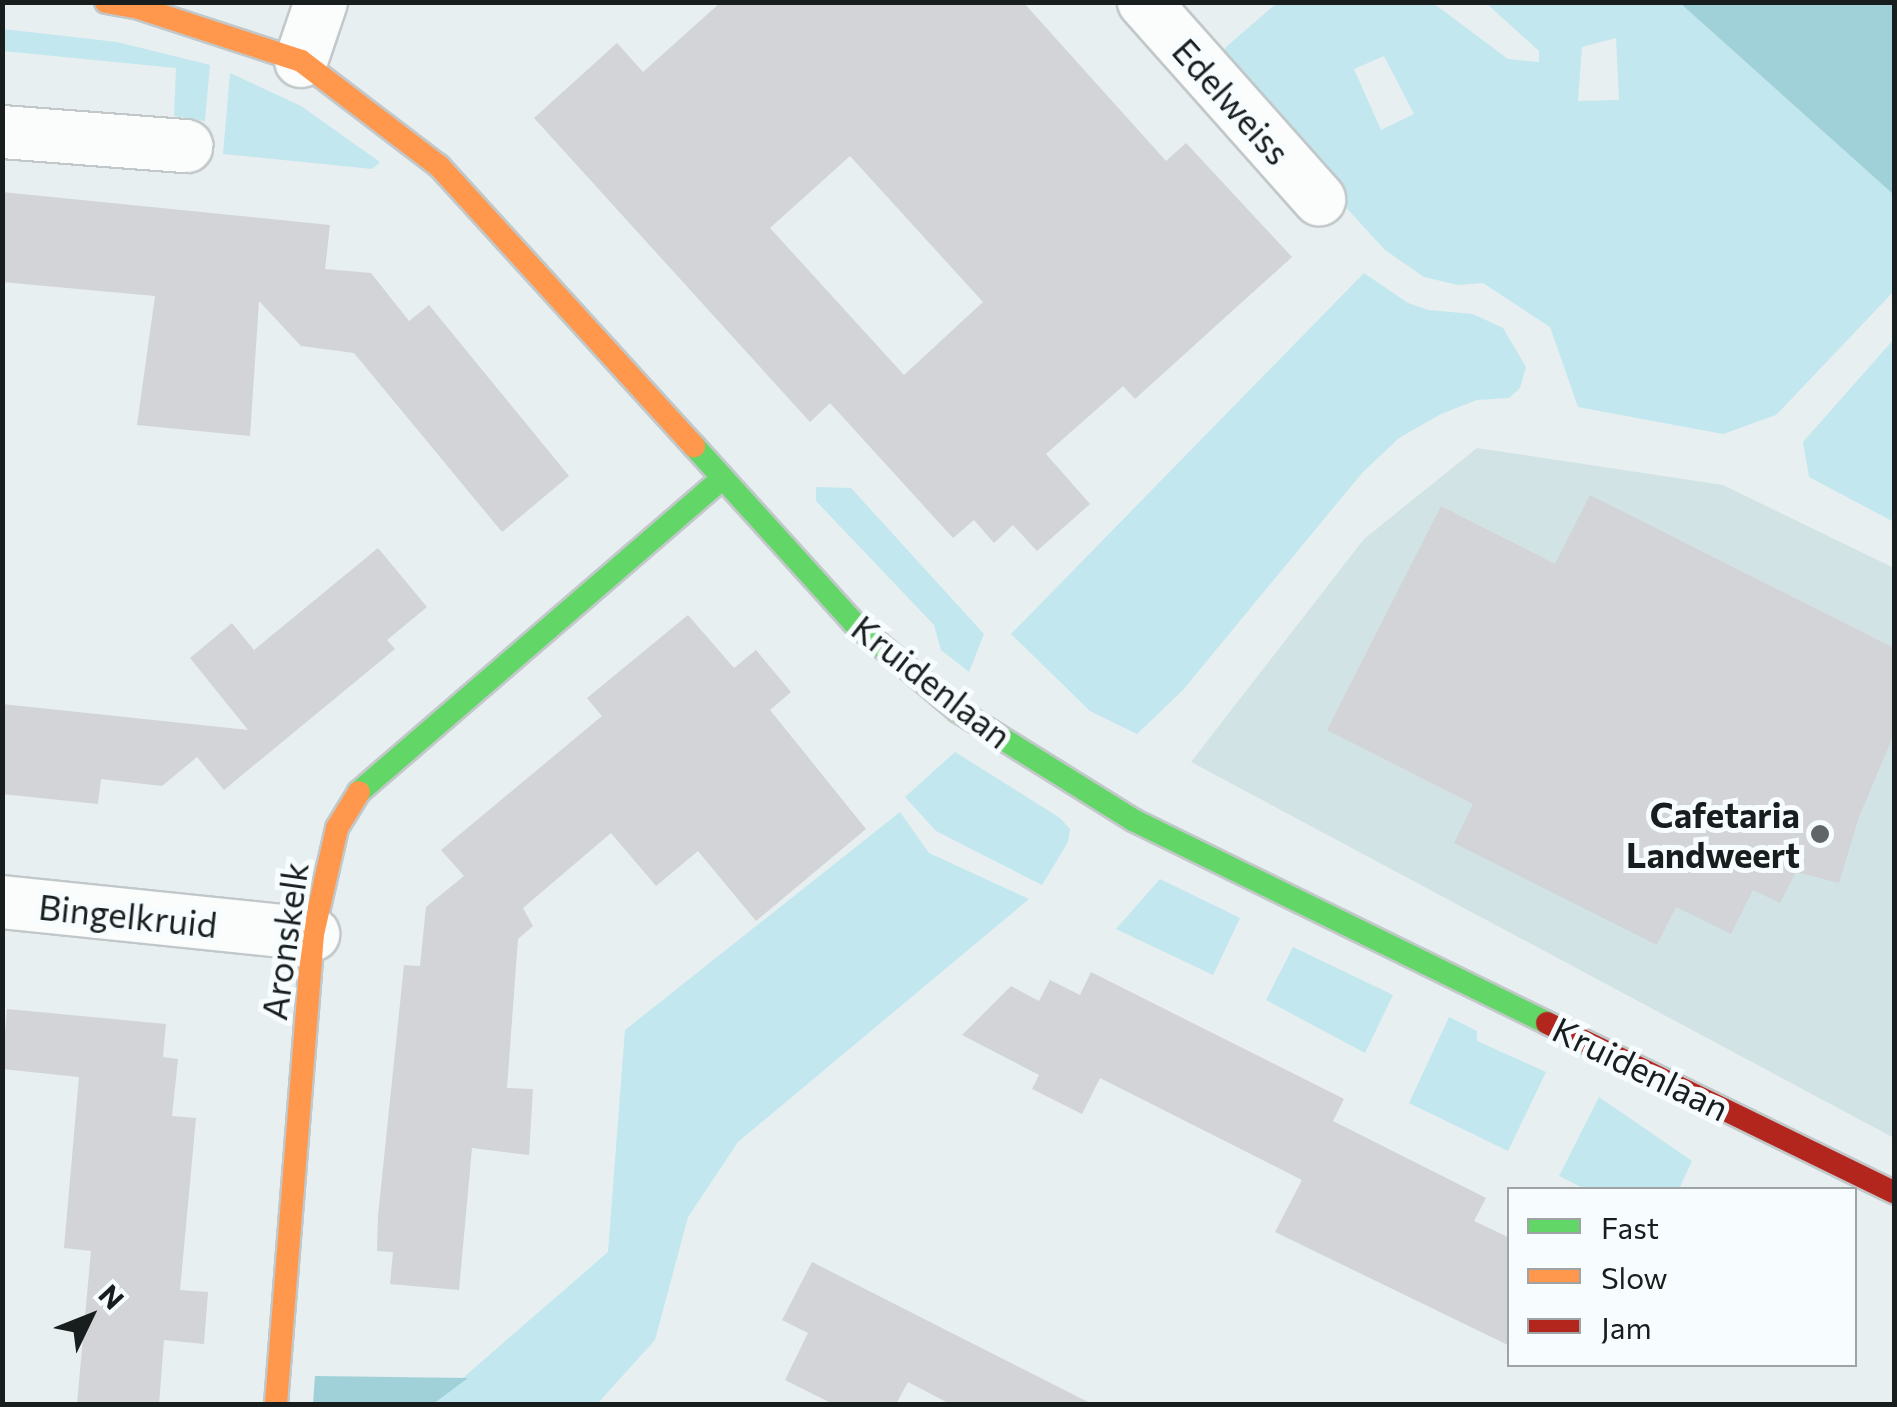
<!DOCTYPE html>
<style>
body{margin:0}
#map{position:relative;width:1897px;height:1407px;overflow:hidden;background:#e7eff0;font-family:Commissioner,sans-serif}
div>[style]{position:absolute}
.built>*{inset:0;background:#d2e3e5}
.green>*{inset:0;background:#c2e7ee}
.forest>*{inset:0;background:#a0d1d9}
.building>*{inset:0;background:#d2d4d7}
.roads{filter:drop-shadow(2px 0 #c2c8c9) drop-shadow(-2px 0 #c2c8c9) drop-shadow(0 2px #c2c8c9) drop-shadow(0 -2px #c2c8c9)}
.street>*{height:52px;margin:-26px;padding:0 26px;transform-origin:26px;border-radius:26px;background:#fbfdfd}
.fast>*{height:22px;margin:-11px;padding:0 11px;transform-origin:11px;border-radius:11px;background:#63d668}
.slow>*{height:22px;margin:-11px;padding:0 11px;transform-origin:11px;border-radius:11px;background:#ff974d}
.jam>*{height:22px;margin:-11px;padding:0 11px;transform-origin:11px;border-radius:11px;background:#b3261e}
.dots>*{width:28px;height:28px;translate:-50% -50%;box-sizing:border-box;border:5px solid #f7fdfe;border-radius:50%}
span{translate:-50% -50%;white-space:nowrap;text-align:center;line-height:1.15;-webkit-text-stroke:10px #f7fdfe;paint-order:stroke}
.street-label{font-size:35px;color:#181d1e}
.poi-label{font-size:35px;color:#181d1e;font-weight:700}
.right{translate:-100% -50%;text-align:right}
.frame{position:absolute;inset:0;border:5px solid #181d1e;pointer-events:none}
.legend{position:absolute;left:1507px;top:1187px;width:350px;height:180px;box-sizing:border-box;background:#f7fdfe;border:2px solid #9ea3a4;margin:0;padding:12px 18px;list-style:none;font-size:30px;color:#181d1e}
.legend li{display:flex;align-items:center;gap:20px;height:50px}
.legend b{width:50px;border:2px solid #9ea3a4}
.north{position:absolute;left:40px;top:1267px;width:100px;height:100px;-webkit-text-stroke:8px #f7fdfe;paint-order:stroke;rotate:47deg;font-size:28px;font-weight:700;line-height:40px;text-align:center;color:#181d1e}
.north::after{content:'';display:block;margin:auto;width:35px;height:45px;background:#181d1e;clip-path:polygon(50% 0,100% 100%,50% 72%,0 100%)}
</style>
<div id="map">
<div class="built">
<div style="clip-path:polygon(1477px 448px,1723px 485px,1894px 568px,1894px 1138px,1191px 762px,1364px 539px)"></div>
</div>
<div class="green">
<div style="clip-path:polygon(evenodd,1625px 2px,1680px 3px,1894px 195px,1894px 291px,1776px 415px,1723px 434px,1578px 407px,1550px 327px,1483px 283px,1458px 285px,1424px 277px,1385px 250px,1219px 69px,1226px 47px,1277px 3px,1433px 3px,1508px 59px,1539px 62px,1539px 51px,1486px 3px,1625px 2px,1616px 38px,1619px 100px,1578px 101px,1582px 47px,1616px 38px,1625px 2px,1384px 56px,1414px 114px,1381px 130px,1354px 69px,1384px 56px)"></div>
<div style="clip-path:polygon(3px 29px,117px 42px,210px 65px,205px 121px,174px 116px,176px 68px,3px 51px)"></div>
<div style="clip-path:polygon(230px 73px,301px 106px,380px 162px,372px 169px,223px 154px)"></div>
<div style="clip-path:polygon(1364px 273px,1408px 303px,1428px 310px,1473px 314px,1503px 328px,1526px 367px,1520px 388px,1509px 398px,1477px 400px,1441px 414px,1399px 438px,1362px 473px,1182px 691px,1137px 734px,1090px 711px,1011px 634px)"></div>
<div style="clip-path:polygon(1894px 339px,1894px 522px,1809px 477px,1803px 442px)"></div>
<div style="clip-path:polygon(816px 487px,851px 488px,984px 634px,969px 672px,941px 650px,934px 625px,816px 501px)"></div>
<div style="clip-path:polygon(955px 752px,1060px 818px,1070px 829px,1068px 842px,1042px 885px,936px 831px,905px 797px)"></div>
<div style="clip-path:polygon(900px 812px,929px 853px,1029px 899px,738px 1142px,688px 1217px,655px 1340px,597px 1404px,433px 1404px,608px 1252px,625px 1030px)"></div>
<div style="clip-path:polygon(1160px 879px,1240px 918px,1213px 975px,1116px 929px)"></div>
<div style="clip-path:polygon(1293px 947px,1393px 995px,1365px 1053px,1266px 1000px)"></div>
<div style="clip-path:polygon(1449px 1017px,1477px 1031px,1477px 1041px,1546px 1072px,1508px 1151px,1409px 1103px)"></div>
<div style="clip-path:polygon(1599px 1097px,1692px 1161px,1679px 1189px,1585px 1189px,1559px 1176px)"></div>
</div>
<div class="forest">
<div style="clip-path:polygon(1680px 3px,1894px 3px,1894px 195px)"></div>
<div style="clip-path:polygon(315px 1376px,468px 1378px,433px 1404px,313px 1404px)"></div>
</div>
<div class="building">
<div style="clip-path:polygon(evenodd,721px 2px,1023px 2px,1166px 161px,1186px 143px,1292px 257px,1135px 399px,1123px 386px,1046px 454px,1090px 504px,1037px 551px,1013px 525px,994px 543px,974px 520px,953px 538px,830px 403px,810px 422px,534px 118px,617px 43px,643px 72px,721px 2px,850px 156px,983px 302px,904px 375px,770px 228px,850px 156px)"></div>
<div style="clip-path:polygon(2px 192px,330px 225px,325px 269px,371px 273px,409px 321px,429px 305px,569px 476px,502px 532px,354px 353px,301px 346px,259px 301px,250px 436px,137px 425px,155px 296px,2px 282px)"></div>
<div style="clip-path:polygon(1590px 495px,1894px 648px,1894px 734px,1859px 817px,1839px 883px,1796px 872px,1780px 903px,1753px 890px,1731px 934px,1676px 907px,1657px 945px,1454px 843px,1473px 804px,1327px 730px,1441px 506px,1555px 564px)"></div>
<div style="clip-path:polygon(378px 548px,427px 607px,387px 640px,395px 649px,224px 790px,197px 757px,162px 786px,101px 779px,98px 804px,2px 794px,2px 704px,248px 730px,190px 658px,232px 623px,254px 650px)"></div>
<div style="clip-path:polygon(688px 615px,734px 668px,756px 650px,791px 692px,770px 710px,866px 829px,756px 921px,698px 851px,656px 886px,611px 833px,523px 908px,533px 926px,518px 939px,507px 1088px,533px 1089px,529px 1155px,472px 1148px,459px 1290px,390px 1284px,393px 1252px,377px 1251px,378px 1216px,404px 965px,420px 966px,426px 907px,464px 876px,441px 850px,602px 716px,587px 698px)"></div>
<div style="clip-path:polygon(1091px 972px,1344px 1099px,1333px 1121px,1486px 1198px,1474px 1221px,1510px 1238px,1510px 1346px,1275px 1232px,1302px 1180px,1100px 1078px,1082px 1114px,1032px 1089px,1039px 1075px,962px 1035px,1011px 986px,1039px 1001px,1050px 980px,1080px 995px)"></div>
<div style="clip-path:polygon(7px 1009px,166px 1024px,163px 1057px,178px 1059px,172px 1116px,196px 1118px,180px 1290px,208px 1292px,204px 1344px,164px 1340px,159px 1404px,77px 1404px,91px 1251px,64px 1248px,79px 1077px,2px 1069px)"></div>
<div style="clip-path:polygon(812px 1262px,934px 1324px,1092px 1404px,950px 1404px,908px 1382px,896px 1404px,833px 1404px,785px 1380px,808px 1333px,782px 1320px)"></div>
</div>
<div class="roads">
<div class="street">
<div style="left:1144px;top:2px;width:264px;rotate:48.4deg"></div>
<div style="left:301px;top:61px;width:62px;rotate:-71.3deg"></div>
<div style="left:2px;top:132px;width:185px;rotate:4.4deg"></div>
<div style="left:2px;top:902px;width:313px;rotate:5.9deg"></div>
</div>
<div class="fast">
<div style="left:694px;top:446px;width:239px;rotate:47.9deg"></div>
<div style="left:854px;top:623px;width:136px;rotate:40.2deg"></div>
<div style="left:958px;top:711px;width:206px;rotate:31.9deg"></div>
<div style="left:1133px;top:820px;width:461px;rotate:26.1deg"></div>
<div style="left:359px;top:792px;width:479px;rotate:-40.8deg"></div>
</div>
<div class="slow">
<div style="left:106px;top:2px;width:34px;rotate:10deg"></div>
<div style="left:139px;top:8px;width:170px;rotate:18.1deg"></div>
<div style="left:301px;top:61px;width:173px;rotate:37.3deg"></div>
<div style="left:439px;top:166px;width:379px;rotate:47.7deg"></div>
<div style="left:276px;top:1404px;width:471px;rotate:-85.5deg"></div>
<div style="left:313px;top:934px;width:109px;rotate:-77.2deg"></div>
<div style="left:337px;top:828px;width:42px;rotate:-58.6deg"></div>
</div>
<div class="jam">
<div style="left:1547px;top:1023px;width:386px;rotate:26deg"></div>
</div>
</div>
<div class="dots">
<div style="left:1820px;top:834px;background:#606668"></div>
</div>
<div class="street-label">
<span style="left:1232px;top:101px;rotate:48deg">Edelweiss</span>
<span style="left:932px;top:681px;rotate:38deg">Kruidenlaan</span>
<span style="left:128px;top:915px;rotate:6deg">Bingelkruid</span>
<span style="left:284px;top:941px;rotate:-82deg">Aronskelk</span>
<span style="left:1641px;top:1068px;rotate:26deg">Kruidenlaan</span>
</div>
<div class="poi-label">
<span class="right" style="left:1800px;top:834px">Cafetaria<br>Landweert</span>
</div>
<div class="frame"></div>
<ul class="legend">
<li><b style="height:12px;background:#63d668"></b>Fast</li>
<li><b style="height:12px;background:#ff974d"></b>Slow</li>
<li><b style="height:12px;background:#b3261e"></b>Jam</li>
</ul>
<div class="north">N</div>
</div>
